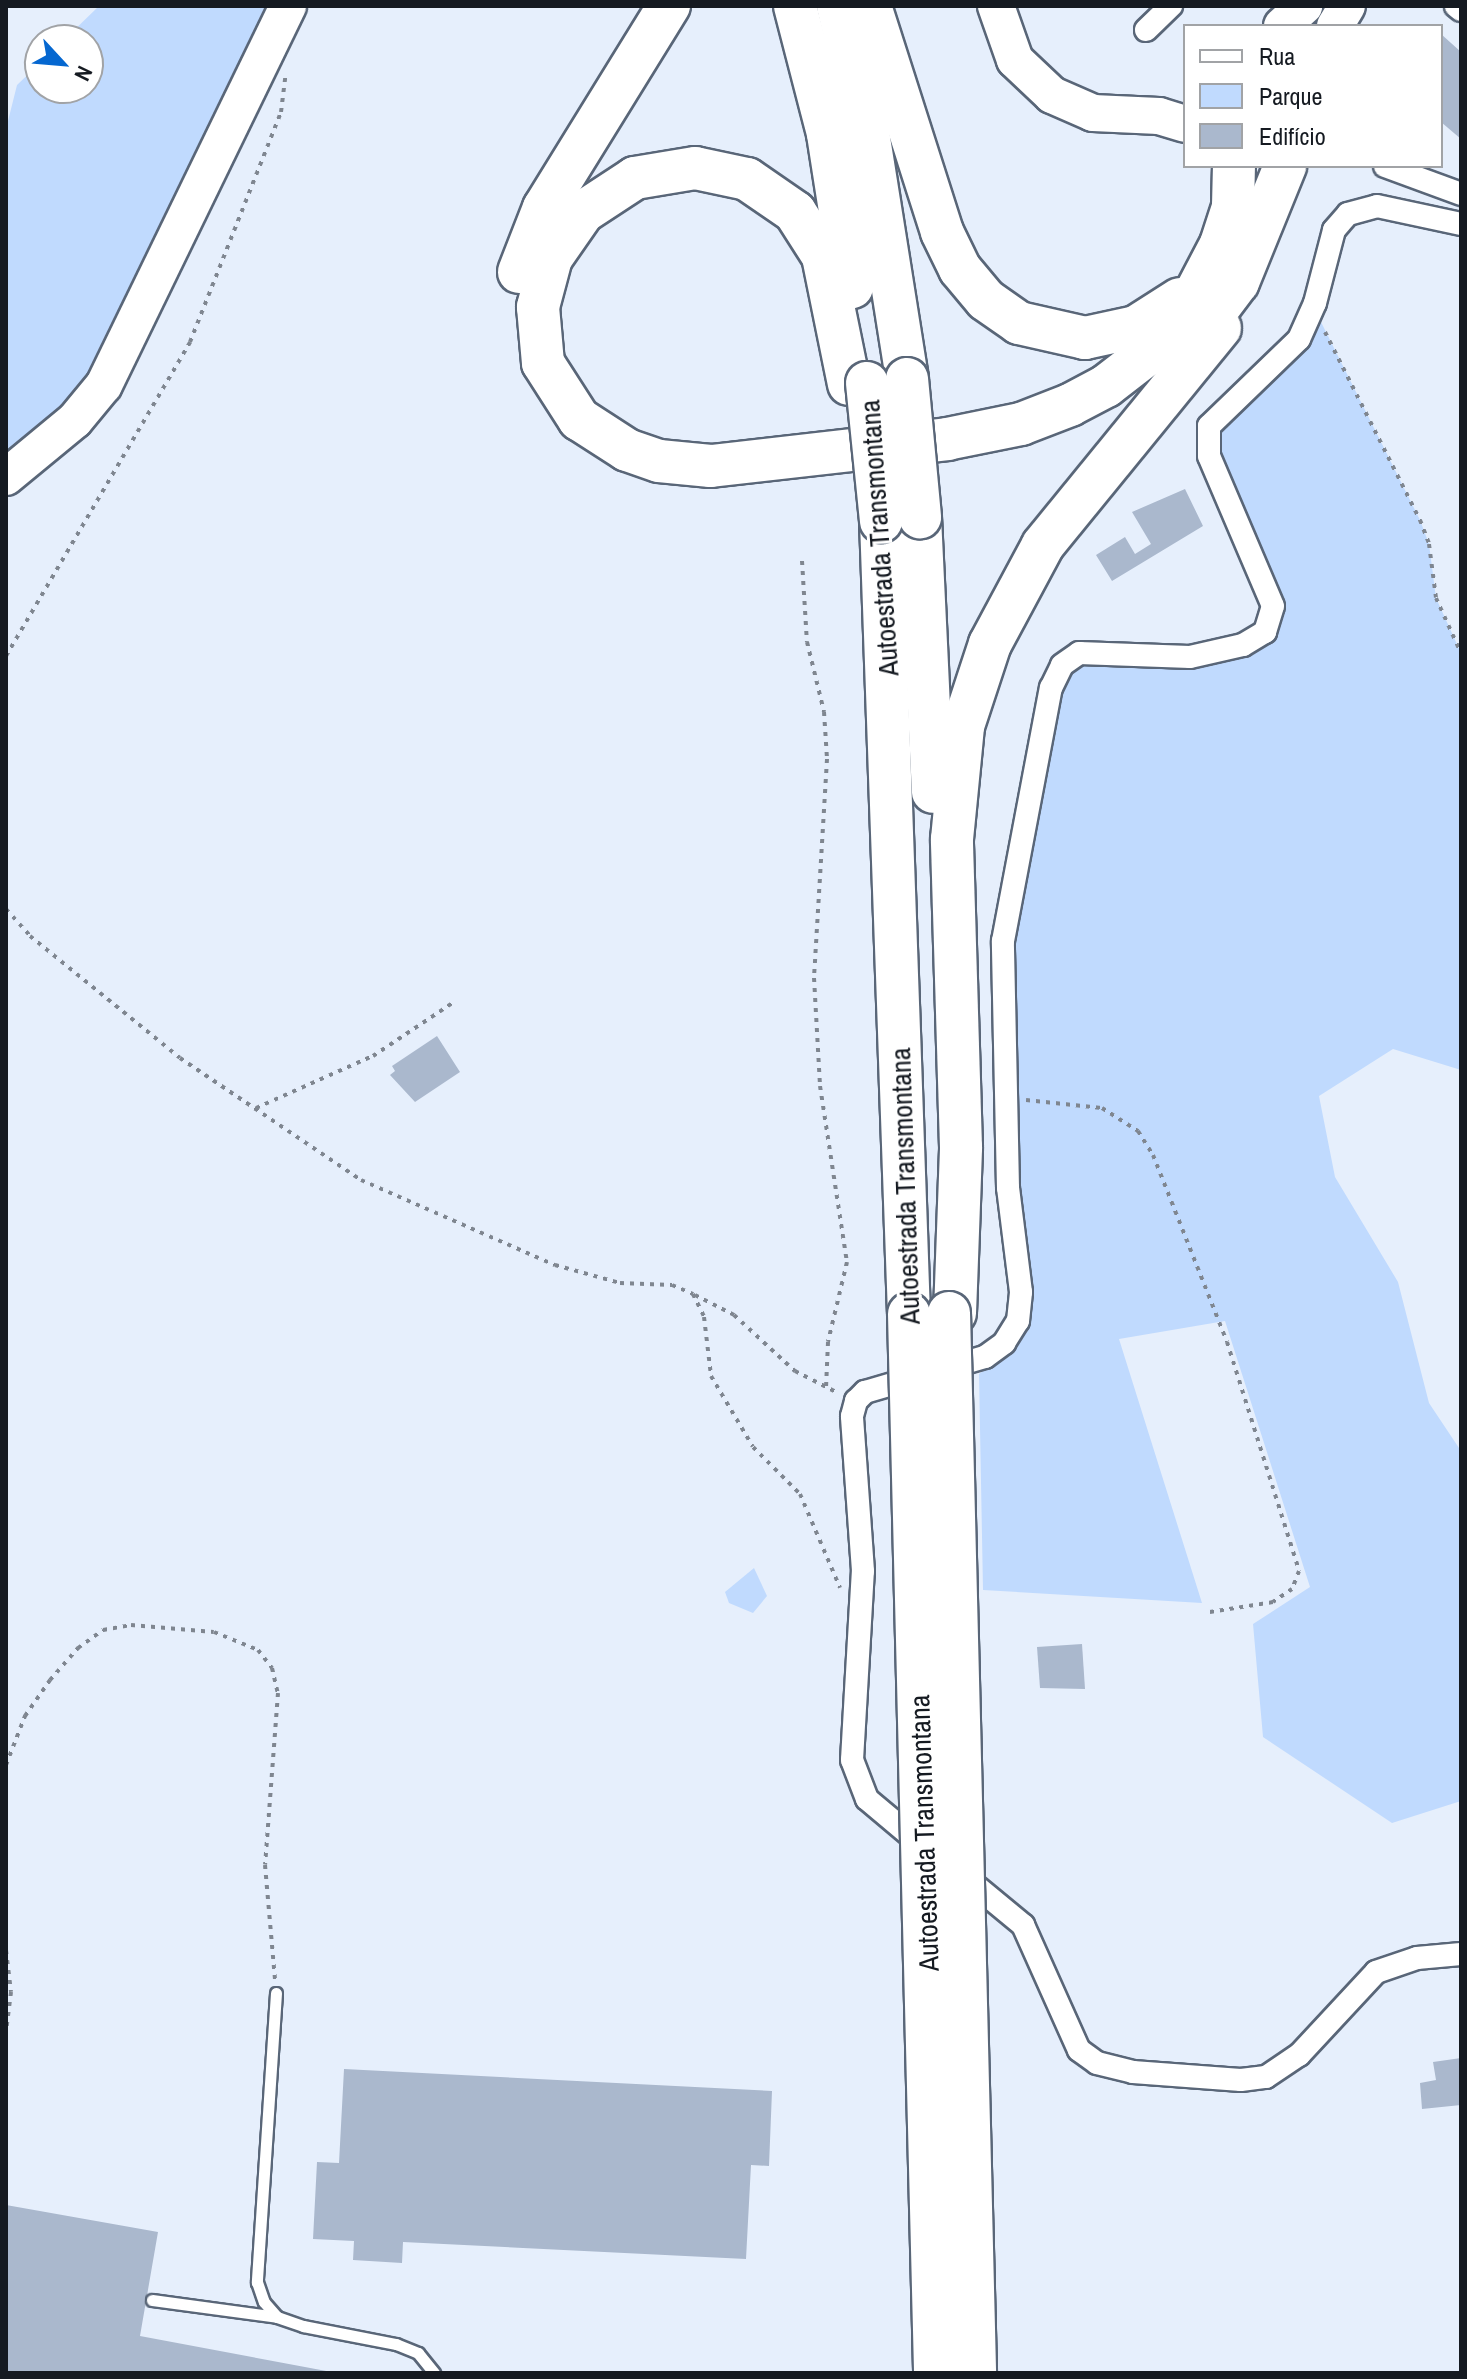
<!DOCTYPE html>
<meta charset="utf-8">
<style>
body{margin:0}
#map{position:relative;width:1467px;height:2379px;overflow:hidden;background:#e6effc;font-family:"Archivo Narrow",sans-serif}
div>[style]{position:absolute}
.green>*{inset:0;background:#c0dafe}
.building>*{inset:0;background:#aab8cd}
.path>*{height:4px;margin-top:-2px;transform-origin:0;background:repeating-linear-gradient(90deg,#7f8690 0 4px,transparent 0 10px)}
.roads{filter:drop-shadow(2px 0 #596678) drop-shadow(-2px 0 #596678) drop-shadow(0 2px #596678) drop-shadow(0 -2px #596678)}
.service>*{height:11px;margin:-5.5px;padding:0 5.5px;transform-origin:5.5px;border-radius:5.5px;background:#fff}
.minor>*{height:22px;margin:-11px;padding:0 11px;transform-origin:11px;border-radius:11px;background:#fff}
.primary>*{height:36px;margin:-18px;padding:0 18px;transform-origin:18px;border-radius:18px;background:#fff}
.motorway>*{height:42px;margin:-21px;padding:0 21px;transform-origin:21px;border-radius:21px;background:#fff}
.bridges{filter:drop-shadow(2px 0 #596678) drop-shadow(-2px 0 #596678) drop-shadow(0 2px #596678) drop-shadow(0 -2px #596678)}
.motorway-bridge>*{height:42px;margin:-21px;padding:0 21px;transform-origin:21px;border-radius:21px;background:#fff}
span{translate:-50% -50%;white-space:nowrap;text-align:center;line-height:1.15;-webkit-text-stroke:6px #fff;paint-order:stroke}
.street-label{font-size:28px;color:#151a21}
.frame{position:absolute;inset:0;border:8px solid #151a21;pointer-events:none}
.legend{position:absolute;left:1183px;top:24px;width:260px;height:144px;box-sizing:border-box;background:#fff;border:2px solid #a1a3a6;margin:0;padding:10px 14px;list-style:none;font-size:24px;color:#151a21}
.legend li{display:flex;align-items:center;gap:16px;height:40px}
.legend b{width:40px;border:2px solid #a1a3a6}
.north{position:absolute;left:24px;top:24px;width:80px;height:80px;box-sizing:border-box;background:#fff;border:2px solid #a1a3a6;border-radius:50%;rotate:116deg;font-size:22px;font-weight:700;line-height:32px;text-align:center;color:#151a21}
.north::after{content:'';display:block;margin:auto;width:28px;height:36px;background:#0567d0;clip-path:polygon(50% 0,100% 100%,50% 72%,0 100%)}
</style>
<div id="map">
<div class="green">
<div style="clip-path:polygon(99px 6px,276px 6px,84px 390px,6px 460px,6px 129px,17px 85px,40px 63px,40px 88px,88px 88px,88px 40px,64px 40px)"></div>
<div style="clip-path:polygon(1318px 316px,1420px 520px,1429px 544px,1436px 598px,1461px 653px,1461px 1070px,1393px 1049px,1319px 1096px,1335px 1177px,1398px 1282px,1429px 1403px,1461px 1451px,1461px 1801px,1392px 1823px,1263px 1737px,1253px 1624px,1310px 1587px,1225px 1321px,1119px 1339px,1202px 1603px,983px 1590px,979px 1374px,1016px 1347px,1031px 1318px,1030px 1276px,1018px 1218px,1010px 960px,1063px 678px,1074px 664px,1170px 668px,1226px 660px,1273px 639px,1281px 622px,1282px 607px,1216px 458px,1216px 432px,1281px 372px)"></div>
<div style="clip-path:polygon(754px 1568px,767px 1596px,753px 1613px,729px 1603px,725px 1592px)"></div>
</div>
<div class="building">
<div style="clip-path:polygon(1441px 34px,1461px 52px,1461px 139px,1441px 122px)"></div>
<div style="clip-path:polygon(1185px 489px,1203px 526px,1112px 581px,1096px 555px,1125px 537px,1135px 554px,1151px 544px,1132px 512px)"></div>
<div style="clip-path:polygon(437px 1036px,460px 1072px,415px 1102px,390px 1075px,395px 1071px,392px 1066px)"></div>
<div style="clip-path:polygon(1082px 1644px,1085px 1689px,1040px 1688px,1037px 1647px)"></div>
<div style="clip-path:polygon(1461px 2058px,1461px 2105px,1422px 2109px,1420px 2083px,1436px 2080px,1433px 2062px)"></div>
<div style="clip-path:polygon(344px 2069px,772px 2091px,769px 2166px,751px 2165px,746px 2259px,403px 2242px,402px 2263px,353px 2260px,354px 2241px,313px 2239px,317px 2162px,339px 2163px)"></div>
<div style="clip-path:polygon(6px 2205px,158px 2232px,140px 2336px,337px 2373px,6px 2373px)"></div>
</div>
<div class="path">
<div style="left:1325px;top:332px;width:211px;rotate:63.2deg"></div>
<div style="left:1420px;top:520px;width:26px;rotate:69deg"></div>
<div style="left:1429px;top:544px;width:54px;rotate:82.6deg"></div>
<div style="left:1436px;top:598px;width:60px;rotate:65.6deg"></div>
<div style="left:802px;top:561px;width:81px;rotate:86.5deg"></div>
<div style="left:807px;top:642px;width:72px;rotate:76.3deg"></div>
<div style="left:824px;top:712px;width:47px;rotate:86.3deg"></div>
<div style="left:827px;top:759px;width:219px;rotate:93.4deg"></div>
<div style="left:814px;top:978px;width:108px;rotate:86.8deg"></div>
<div style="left:820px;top:1086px;width:178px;rotate:81.3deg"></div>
<div style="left:847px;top:1262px;width:82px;rotate:103.4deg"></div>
<div style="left:828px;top:1342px;width:45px;rotate:92.5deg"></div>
<div style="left:6px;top:656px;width:364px;rotate:-59.6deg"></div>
<div style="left:190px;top:342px;width:247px;rotate:-68.4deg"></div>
<div style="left:281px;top:112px;width:35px;rotate:-83deg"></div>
<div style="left:6px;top:909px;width:36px;rotate:48deg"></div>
<div style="left:30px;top:936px;width:193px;rotate:39.1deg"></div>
<div style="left:180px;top:1058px;width:218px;rotate:34deg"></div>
<div style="left:361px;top:1180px;width:212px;rotate:23.7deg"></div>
<div style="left:555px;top:1265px;width:67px;rotate:15.5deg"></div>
<div style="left:620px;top:1283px;width:52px;rotate:2.2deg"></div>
<div style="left:672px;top:1285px;width:23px;rotate:23deg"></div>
<div style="left:693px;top:1294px;width:25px;rotate:64deg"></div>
<div style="left:704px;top:1317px;width:59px;rotate:83.2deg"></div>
<div style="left:711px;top:1376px;width:82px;rotate:59.4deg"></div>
<div style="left:753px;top:1447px;width:66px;rotate:45deg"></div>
<div style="left:800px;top:1494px;width:102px;rotate:66.9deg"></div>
<div style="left:1026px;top:1100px;width:76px;rotate:6deg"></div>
<div style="left:1102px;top:1108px;width:43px;rotate:32.6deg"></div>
<div style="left:1138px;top:1131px;width:28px;rotate:58deg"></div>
<div style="left:1153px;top:1155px;width:201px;rotate:68.4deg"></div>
<div style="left:1227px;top:1342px;width:240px;rotate:72.5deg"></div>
<div style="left:1299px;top:1571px;width:19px;rotate:111deg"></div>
<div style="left:1292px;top:1589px;width:23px;rotate:146deg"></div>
<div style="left:1273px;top:1602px;width:64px;rotate:171deg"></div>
<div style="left:256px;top:1108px;width:128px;rotate:-24deg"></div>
<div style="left:373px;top:1056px;width:97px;rotate:-33.7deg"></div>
<div style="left:695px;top:1295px;width:44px;rotate:27.1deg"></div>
<div style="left:734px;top:1315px;width:83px;rotate:42.6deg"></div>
<div style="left:795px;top:1371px;width:48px;rotate:27.1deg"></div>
<div style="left:6px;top:1765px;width:53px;rotate:-68.8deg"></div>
<div style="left:25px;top:1716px;width:44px;rotate:-55.2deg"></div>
<div style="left:50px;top:1680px;width:43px;rotate:-48.8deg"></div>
<div style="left:78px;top:1648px;width:31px;rotate:-36deg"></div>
<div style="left:103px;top:1630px;width:28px;rotate:-10deg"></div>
<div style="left:131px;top:1625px;width:83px;rotate:4.8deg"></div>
<div style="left:214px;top:1632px;width:48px;rotate:22.2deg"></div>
<div style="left:258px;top:1650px;width:23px;rotate:52deg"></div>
<div style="left:272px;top:1668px;width:26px;rotate:77deg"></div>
<div style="left:278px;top:1693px;width:172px;rotate:94.3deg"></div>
<div style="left:265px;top:1865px;width:115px;rotate:85deg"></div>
<div style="left:6px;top:1950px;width:42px;rotate:83.2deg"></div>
<div style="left:11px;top:1992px;width:40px;rotate:97.1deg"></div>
</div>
<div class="roads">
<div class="service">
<div style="left:276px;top:1993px;width:290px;rotate:93.8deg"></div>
<div style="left:257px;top:2282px;width:21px;rotate:71deg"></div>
<div style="left:264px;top:2302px;width:20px;rotate:49deg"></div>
<div style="left:277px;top:2317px;width:28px;rotate:19deg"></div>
<div style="left:303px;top:2326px;width:95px;rotate:11deg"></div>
<div style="left:396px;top:2344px;width:24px;rotate:22deg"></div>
<div style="left:418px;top:2353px;width:26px;rotate:51deg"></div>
<div style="left:152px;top:2300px;width:126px;rotate:7.7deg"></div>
</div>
<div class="minor">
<div style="left:1456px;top:6px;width:6px;rotate:39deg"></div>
<div style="left:1146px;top:30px;width:35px;rotate:-44deg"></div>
<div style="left:1385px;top:166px;width:81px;rotate:20.2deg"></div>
<div style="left:923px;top:1846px;width:73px;rotate:-140deg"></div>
<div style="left:867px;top:1799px;width:42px;rotate:-111deg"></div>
<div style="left:852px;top:1760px;width:189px;rotate:-86.7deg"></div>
<div style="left:863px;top:1571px;width:155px;rotate:-94.1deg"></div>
<div style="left:852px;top:1416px;width:16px;rotate:-75deg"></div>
<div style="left:856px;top:1401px;width:13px;rotate:-45deg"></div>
<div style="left:865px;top:1392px;width:125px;rotate:-16.3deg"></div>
<div style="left:985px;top:1357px;width:24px;rotate:-36deg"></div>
<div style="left:1004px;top:1343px;width:26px;rotate:-58deg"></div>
<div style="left:1018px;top:1321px;width:29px;rotate:-84deg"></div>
<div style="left:1021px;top:1292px;width:105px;rotate:-97.1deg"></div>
<div style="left:1008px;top:1188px;width:247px;rotate:-91.2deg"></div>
<div style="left:1003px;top:941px;width:258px;rotate:-79.3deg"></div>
<div style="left:1051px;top:688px;width:25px;rotate:-64deg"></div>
<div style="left:1062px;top:665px;width:21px;rotate:-35deg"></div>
<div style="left:1079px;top:653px;width:111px;rotate:2.1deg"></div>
<div style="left:1190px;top:657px;width:54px;rotate:-12.8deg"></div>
<div style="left:1243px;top:645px;width:26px;rotate:-31deg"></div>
<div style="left:1265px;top:632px;width:27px;rotate:-73deg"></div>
<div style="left:1273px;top:606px;width:163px;rotate:-113.1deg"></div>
<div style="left:1209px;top:456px;width:30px;rotate:-90deg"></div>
<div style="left:1209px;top:426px;width:125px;rotate:-44deg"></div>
<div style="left:1299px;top:339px;width:39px;rotate:-66deg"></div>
<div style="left:1315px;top:303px;width:75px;rotate:-75.4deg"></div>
<div style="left:1334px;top:230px;width:21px;rotate:-49deg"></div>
<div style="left:1348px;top:214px;width:30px;rotate:-15deg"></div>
<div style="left:1377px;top:206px;width:86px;rotate:12.1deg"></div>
<div style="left:960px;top:1873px;width:82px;rotate:39.5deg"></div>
<div style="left:1023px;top:1925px;width:137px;rotate:65.9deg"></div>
<div style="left:1079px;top:2050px;width:22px;rotate:36deg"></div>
<div style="left:1097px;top:2063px;width:37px;rotate:14deg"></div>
<div style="left:1133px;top:2072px;width:108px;rotate:4.2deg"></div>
<div style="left:1241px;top:2080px;width:25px;rotate:-7deg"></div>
<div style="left:1266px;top:2077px;width:40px;rotate:-34deg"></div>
<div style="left:1299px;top:2055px;width:113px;rotate:-47.1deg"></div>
<div style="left:1376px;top:1972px;width:43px;rotate:-18.9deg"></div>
<div style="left:1417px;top:1958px;width:44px;rotate:-5.2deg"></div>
</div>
<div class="primary">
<div style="left:996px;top:6px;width:57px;rotate:70.6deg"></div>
<div style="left:1015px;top:60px;width:51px;rotate:43.4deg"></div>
<div style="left:1052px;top:95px;width:45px;rotate:23.7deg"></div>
<div style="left:1093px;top:113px;width:66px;rotate:2.6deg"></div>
<div style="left:1159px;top:116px;width:27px;rotate:17deg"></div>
<div style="left:1282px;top:26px;width:30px;rotate:-42deg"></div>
<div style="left:1335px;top:26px;width:23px;rotate:-59deg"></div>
<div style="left:6px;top:477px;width:89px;rotate:-39.6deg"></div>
<div style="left:75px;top:420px;width:45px;rotate:-50.4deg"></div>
<div style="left:104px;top:385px;width:421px;rotate:-64.1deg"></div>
</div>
<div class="motorway">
<div style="left:795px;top:6px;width:132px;rotate:75.5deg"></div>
<div style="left:828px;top:134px;width:155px;rotate:81.1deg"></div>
<div style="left:838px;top:6px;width:130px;rotate:76.6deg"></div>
<div style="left:868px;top:132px;width:250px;rotate:81deg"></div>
<div style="left:870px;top:6px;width:237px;rotate:72.3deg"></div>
<div style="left:942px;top:232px;width:41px;rotate:64.1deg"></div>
<div style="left:960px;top:269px;width:40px;rotate:50deg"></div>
<div style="left:986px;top:300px;width:40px;rotate:34.9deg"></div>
<div style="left:1019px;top:323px;width:68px;rotate:12.8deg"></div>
<div style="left:1085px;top:338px;width:52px;rotate:-12.2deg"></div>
<div style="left:1136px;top:327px;width:52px;rotate:-32.5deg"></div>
<div style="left:519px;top:272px;width:69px;rotate:-68.7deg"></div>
<div style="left:544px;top:208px;width:238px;rotate:-58.3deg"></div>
<div style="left:1192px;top:343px;width:76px;rotate:-53deg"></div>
<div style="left:1238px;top:282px;width:125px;rotate:-67.9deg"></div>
<div style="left:849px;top:384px;width:131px;rotate:-101.5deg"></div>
<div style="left:823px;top:256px;width:52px;rotate:-122.5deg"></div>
<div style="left:795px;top:212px;width:58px;rotate:-145.5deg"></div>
<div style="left:747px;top:179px;width:53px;rotate:-168.1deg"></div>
<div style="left:695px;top:168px;width:61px;rotate:170.5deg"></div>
<div style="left:635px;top:178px;width:62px;rotate:146.8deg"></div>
<div style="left:583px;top:212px;width:56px;rotate:124.8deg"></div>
<div style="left:551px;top:258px;width:51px;rotate:104.9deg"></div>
<div style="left:538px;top:307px;width:56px;rotate:84.9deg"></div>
<div style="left:543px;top:363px;width:67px;rotate:57.3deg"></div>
<div style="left:579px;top:419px;width:57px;rotate:32.9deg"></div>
<div style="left:627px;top:450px;width:34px;rotate:19deg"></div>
<div style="left:659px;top:461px;width:52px;rotate:5.5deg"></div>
<div style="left:711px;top:466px;width:238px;rotate:-6.5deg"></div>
<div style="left:947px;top:439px;width:76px;rotate:-11.5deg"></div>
<div style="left:1021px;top:424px;width:53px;rotate:-21.2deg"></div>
<div style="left:1070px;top:405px;width:41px;rotate:-27.8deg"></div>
<div style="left:1106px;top:386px;width:66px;rotate:-37.6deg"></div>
<div style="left:1158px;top:346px;width:43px;rotate:-50.7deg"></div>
<div style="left:1185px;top:313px;width:78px;rotate:-62.4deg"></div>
<div style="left:1221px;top:244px;width:40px;rotate:-72deg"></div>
<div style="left:1233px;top:206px;width:40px;rotate:-88.6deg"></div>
<div style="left:920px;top:517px;width:275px;rotate:87.3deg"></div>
<div style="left:881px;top:521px;width:793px;rotate:87.98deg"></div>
<div style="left:955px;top:1313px;width:166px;rotate:-87.9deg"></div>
<div style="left:961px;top:1147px;width:308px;rotate:-91.7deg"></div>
<div style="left:952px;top:839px;width:114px;rotate:-84.4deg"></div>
<div style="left:963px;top:726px;width:86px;rotate:-71.8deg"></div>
<div style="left:990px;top:644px;width:112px;rotate:-61.8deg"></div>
<div style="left:1043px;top:545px;width:280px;rotate:-50.8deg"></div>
</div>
</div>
<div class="bridges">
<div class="motorway-bridge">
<div style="left:907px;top:379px;width:139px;rotate:84.6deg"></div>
<div style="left:867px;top:383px;width:139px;rotate:84.2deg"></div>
<div style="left:949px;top:1313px;width:1060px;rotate:88.59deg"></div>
<div style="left:909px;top:1314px;width:1059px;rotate:88.59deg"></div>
</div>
</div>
<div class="street-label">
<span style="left:879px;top:538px;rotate:-94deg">Autoestrada Transmontana</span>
<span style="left:905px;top:1186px;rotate:-92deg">Autoestrada Transmontana</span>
<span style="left:924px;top:1833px;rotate:-92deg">Autoestrada Transmontana</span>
</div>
<div class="frame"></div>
<ul class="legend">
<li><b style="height:10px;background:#fff"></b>Rua</li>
<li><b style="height:22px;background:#c0dafe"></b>Parque</li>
<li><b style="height:22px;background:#aab8cd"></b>Edifício</li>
</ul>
<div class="north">N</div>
</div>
